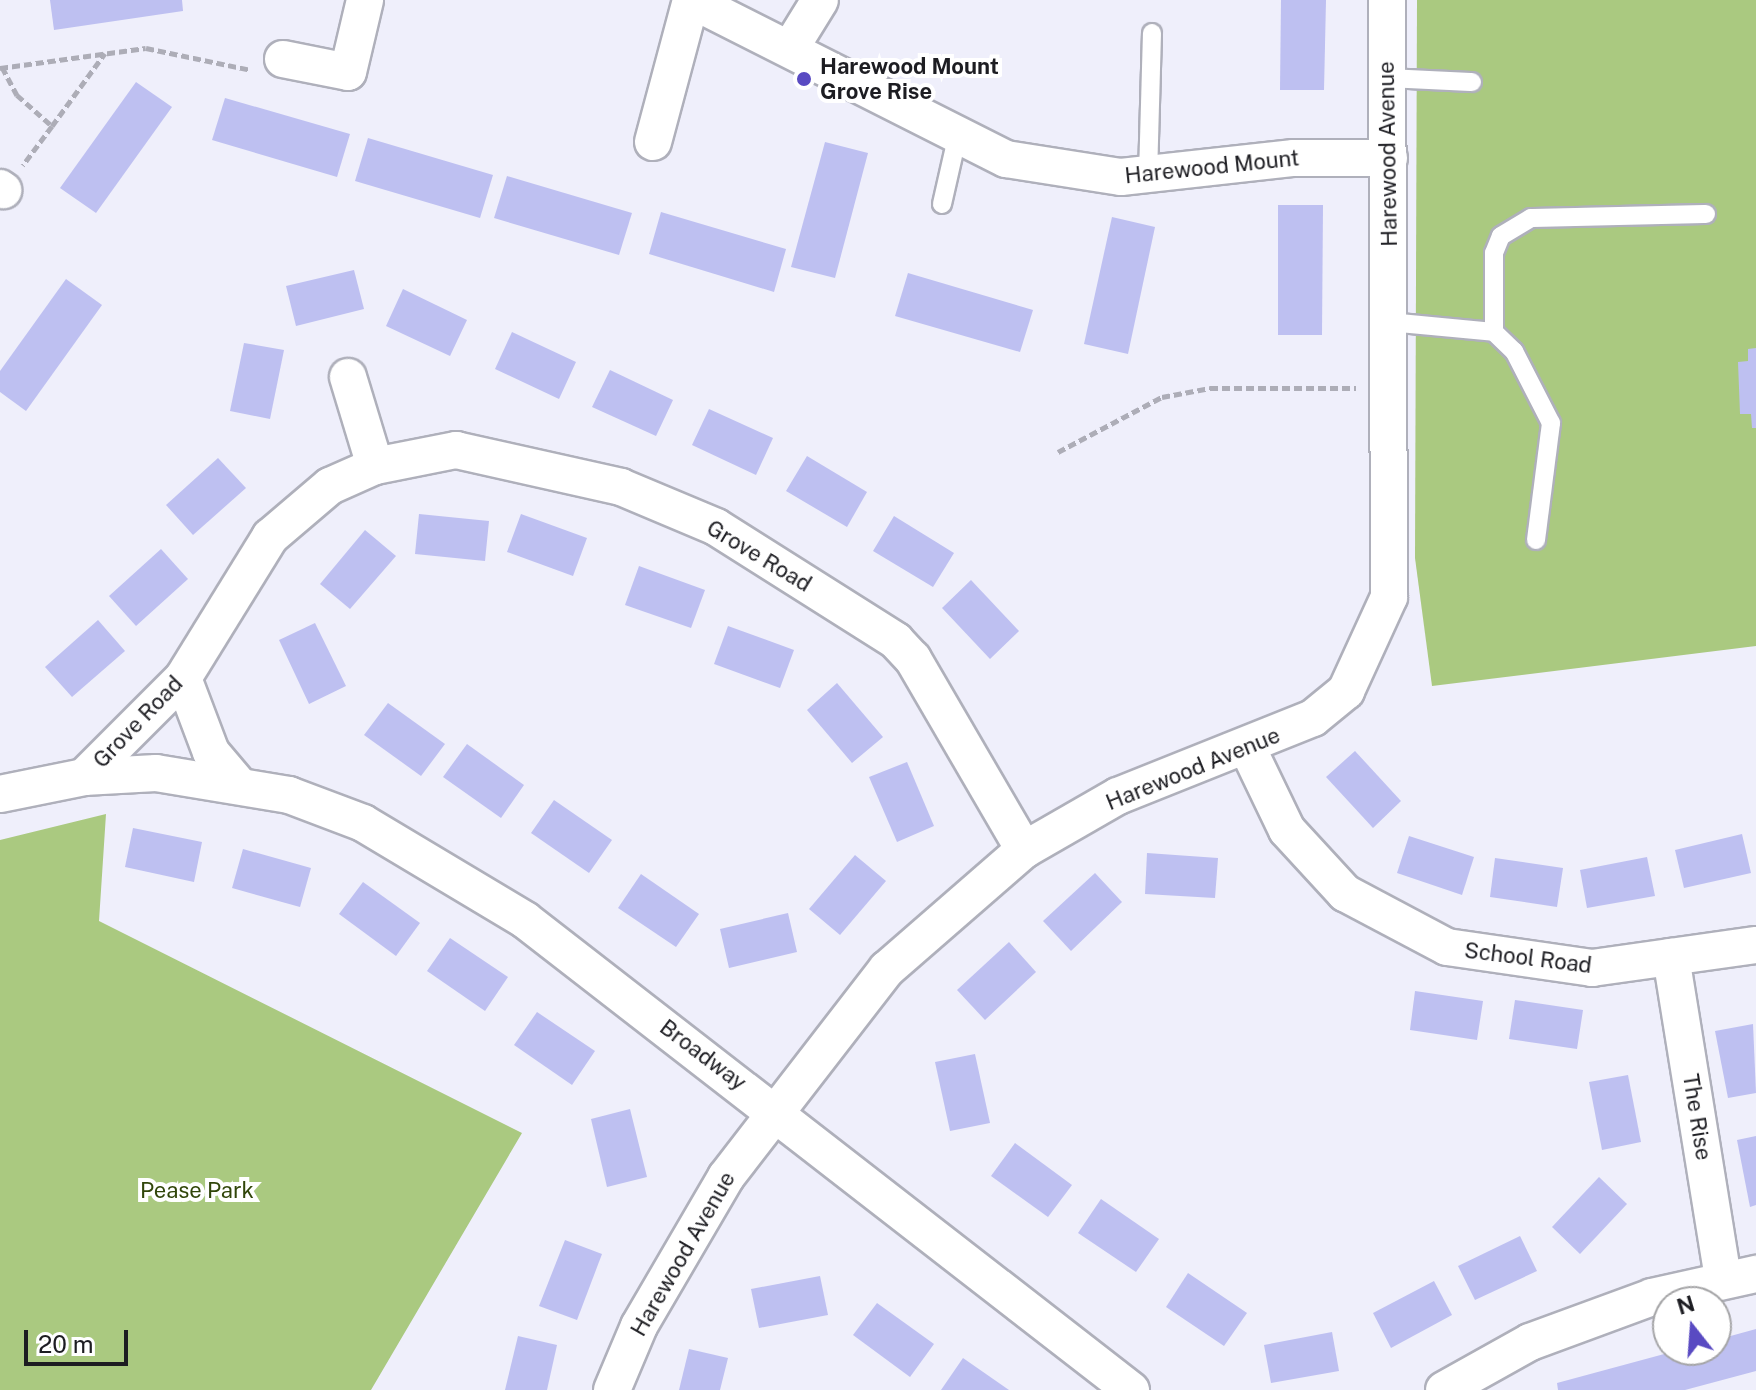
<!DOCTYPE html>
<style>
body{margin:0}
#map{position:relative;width:1756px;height:1390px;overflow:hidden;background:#efeffb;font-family:"Public Sans",sans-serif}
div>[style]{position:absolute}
.green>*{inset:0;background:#aac980}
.building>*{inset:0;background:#bec0f1}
.path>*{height:5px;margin-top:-2.5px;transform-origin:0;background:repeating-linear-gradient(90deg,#adadb7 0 8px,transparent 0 12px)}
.roads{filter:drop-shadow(2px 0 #afb0bb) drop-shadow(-2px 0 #afb0bb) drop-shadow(0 2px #afb0bb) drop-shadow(0 -2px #afb0bb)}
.service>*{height:18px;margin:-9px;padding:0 9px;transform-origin:9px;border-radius:9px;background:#fff}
.minor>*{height:36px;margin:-18px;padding:0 18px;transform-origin:18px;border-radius:18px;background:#fff}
.dots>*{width:22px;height:22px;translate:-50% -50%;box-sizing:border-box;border:4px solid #fff;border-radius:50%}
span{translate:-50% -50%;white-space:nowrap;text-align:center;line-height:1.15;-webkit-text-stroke:8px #fff;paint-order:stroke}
.poi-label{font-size:22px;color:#1d1d22;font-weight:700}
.left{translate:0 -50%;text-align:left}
.street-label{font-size:22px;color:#1d1d22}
.park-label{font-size:22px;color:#31460a}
.north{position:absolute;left:1652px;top:1286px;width:80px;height:80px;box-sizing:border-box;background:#fff;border:2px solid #a5a5a7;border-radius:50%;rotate:343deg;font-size:22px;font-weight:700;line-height:32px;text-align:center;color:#1d1d22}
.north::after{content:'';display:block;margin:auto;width:28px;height:36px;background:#594ac2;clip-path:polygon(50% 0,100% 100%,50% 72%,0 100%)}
.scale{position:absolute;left:24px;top:1330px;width:104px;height:36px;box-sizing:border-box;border:4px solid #1d1d22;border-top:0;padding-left:10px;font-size:24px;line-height:28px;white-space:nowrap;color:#1d1d22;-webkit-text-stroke:6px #fff;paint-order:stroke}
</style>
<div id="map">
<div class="green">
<div style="clip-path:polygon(1417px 0,1756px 0,1756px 646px,1432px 686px,1415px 558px)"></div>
<div style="clip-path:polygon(106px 814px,99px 921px,522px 1133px,371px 1390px,0 1390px,0 840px)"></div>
</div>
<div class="building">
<div style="clip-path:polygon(50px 0,182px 0,183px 11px,54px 30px)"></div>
<div style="clip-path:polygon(1281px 0,1326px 0,1324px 90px,1280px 90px)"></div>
<div style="clip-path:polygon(136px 82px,172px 107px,96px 213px,60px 188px)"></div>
<div style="clip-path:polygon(225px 98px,350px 134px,337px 177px,212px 140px)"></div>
<div style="clip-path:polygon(368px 138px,493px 175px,480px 218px,355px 181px)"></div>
<div style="clip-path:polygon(825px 142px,868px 153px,835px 278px,791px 267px)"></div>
<div style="clip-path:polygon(507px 176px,632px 213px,619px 255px,494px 218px)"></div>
<div style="clip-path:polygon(1278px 205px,1323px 205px,1322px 335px,1278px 335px)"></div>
<div style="clip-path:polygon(661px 212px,786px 249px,774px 292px,649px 254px)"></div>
<div style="clip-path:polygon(1112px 217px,1155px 227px,1128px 354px,1084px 344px)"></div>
<div style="clip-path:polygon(354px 270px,364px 309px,296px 326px,286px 286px)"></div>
<div style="clip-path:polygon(908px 273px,1033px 310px,1020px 352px,895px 316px)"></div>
<div style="clip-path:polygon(66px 279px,102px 305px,26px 411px,0 392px,0 371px)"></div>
<div style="clip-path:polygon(403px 289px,467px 320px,450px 356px,386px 326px)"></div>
<div style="clip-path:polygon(512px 332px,576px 362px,559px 399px,495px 369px)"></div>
<div style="clip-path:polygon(244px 343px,284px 350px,270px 419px,230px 411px)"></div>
<div style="clip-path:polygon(1756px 348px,1756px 428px,1752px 428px,1751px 414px,1740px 414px,1738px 362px,1748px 361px,1748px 349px)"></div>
<div style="clip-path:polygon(610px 370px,673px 400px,656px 436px,592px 407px)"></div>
<div style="clip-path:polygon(709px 409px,773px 438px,756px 475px,692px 445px)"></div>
<div style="clip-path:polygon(807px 456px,867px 492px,847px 527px,786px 491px)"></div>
<div style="clip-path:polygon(218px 458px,246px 488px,193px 535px,166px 505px)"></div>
<div style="clip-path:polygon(419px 514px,489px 521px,485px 561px,415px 554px)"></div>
<div style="clip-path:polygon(521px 514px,587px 538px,573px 576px,507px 552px)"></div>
<div style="clip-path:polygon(894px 516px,954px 553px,933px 587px,873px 551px)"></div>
<div style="clip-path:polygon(365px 530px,396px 556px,350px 609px,320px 584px)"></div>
<div style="clip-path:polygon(161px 549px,188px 579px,136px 626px,109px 596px)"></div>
<div style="clip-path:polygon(639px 566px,705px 590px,691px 628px,625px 605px)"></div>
<div style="clip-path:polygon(971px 580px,1019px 631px,990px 659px,942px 608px)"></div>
<div style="clip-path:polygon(98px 620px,125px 651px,72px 697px,45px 667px)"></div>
<div style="clip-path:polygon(315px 623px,346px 686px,309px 704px,279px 640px)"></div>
<div style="clip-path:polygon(728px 626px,794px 650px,780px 688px,714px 664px)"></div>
<div style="clip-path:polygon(837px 683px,883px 737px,852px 763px,807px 710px)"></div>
<div style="clip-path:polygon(388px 703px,445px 744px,421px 776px,364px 735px)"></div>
<div style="clip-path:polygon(467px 744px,524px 785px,501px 818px,443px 777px)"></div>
<div style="clip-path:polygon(1355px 751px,1401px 801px,1373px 828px,1326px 777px)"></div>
<div style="clip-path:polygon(907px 762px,934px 826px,897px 842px,869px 777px)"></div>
<div style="clip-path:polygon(554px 800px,612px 840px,589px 873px,531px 833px)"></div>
<div style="clip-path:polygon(133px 828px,202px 842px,194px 882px,125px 867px)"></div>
<div style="clip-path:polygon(1742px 834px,1751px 873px,1684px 888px,1675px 850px)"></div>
<div style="clip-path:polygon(1409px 836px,1474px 857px,1462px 895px,1397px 873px)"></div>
<div style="clip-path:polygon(243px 849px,311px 868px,300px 907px,232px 888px)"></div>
<div style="clip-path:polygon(1147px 853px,1218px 858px,1215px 898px,1145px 894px)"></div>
<div style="clip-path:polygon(855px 855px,886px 881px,840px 935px,809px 909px)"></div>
<div style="clip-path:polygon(1647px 857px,1655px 896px,1587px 908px,1580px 870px)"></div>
<div style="clip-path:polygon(1495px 858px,1563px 868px,1557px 907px,1490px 897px)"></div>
<div style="clip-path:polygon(1095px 873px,1122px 902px,1071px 951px,1043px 921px)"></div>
<div style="clip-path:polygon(641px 874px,699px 914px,676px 947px,618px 908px)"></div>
<div style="clip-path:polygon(363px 882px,420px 923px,396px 956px,339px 914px)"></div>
<div style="clip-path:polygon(788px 913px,797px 952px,729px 968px,720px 929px)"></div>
<div style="clip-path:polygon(450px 938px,508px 977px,485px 1011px,427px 971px)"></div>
<div style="clip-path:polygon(1009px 942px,1036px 972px,985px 1020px,957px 990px)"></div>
<div style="clip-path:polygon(1415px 991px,1483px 1001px,1477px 1040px,1410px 1030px)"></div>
<div style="clip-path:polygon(1515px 1000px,1583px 1010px,1577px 1049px,1509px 1039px)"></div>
<div style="clip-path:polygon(537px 1012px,595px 1051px,572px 1085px,514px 1045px)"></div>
<div style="clip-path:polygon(1753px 1024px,1756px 1093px,1728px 1098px,1715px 1031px)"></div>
<div style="clip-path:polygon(975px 1054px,990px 1123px,950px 1131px,935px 1062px)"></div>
<div style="clip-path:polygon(1628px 1075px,1641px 1142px,1602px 1150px,1589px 1082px)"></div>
<div style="clip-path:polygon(630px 1109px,647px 1177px,607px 1187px,591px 1119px)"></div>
<div style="clip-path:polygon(1756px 1136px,1756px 1205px,1750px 1207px,1737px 1140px)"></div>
<div style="clip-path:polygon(1015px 1143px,1072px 1185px,1048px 1217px,991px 1176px)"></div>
<div style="clip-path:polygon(1599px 1177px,1627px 1204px,1580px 1254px,1552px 1227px)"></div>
<div style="clip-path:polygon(1101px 1199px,1159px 1239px,1136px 1272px,1078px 1233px)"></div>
<div style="clip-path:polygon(1520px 1236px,1537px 1271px,1475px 1300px,1458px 1266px)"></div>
<div style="clip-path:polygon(565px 1240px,602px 1254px,577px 1320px,539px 1306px)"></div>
<div style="clip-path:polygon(1188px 1273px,1247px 1313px,1224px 1346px,1166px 1307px)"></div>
<div style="clip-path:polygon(820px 1276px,828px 1315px,759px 1328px,751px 1289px)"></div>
<div style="clip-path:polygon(1434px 1281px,1452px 1315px,1391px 1348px,1373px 1313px)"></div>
<div style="clip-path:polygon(877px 1303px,934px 1344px,910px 1377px,853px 1335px)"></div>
<div style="clip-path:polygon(1756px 1329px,1756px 1371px,1685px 1390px,1558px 1390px,1557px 1383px,1679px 1350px,1716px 1350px,1716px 1340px)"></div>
<div style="clip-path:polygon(1332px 1332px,1339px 1371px,1271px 1383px,1264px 1345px)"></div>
<div style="clip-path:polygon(518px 1336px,557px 1345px,547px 1390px,505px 1390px)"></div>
<div style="clip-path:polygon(689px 1349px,728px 1358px,720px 1390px,679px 1390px)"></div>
<div style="clip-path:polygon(963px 1358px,1009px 1390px,941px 1390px)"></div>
</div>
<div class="path">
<div style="left:2px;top:67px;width:32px;rotate:62deg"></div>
<div style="left:17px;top:95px;width:47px;rotate:41.5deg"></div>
<div style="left:52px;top:126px;width:49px;rotate:126.6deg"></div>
<div style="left:0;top:68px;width:147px;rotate:-7.8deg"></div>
<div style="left:146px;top:48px;width:107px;rotate:11.8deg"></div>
<div style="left:52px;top:126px;width:90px;rotate:-54deg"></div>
<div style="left:1058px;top:452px;width:118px;rotate:-27.9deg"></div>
<div style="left:1162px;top:397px;width:49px;rotate:-10.6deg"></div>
<div style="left:1210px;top:388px;width:146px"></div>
</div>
<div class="roads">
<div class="service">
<div style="left:1386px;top:78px;width:86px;rotate:2.7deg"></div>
<div style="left:1148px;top:176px;width:143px;rotate:-88.4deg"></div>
<div style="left:942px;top:204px;width:68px;rotate:-77.2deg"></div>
<div style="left:1389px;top:322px;width:105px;rotate:5.4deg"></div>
<div style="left:1494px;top:332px;width:28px;rotate:44deg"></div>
<div style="left:1514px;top:351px;width:81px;rotate:62.8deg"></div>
<div style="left:1551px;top:423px;width:118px;rotate:97.3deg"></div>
<div style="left:1494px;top:332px;width:79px;rotate:-90deg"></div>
<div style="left:1494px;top:253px;width:18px;rotate:-68deg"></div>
<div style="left:1501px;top:236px;width:35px;rotate:-31deg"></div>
<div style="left:1531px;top:218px;width:175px;rotate:-1.3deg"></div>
</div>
<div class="minor">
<div style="left:691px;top:0;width:353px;rotate:26.8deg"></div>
<div style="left:1006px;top:159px;width:116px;rotate:8.9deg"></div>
<div style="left:1121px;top:177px;width:174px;rotate:-6.3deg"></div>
<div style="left:1294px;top:158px;width:95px"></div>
<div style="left:791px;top:47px;width:55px;rotate:-58.3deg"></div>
<div style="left:283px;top:59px;width:66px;rotate:11.3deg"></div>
<div style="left:348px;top:72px;width:74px;rotate:-76.7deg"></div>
<div style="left:653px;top:142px;width:147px;rotate:-75deg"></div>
<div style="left:0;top:188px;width:4px;rotate:34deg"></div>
<div style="left:348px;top:377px;width:93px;rotate:73.1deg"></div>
<div style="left:183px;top:678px;width:79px;rotate:69.3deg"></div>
<div style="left:211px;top:752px;width:42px;rotate:49.8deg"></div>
<div style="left:1247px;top:747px;width:92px;rotate:64.3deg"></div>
<div style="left:1287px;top:830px;width:86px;rotate:47.4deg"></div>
<div style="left:1345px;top:893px;width:115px;rotate:27.9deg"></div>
<div style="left:1447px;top:947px;width:147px;rotate:8.2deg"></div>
<div style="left:1592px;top:968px;width:166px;rotate:-8deg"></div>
<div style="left:84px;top:777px;width:140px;rotate:-45deg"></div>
<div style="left:183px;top:678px;width:166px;rotate:-58.3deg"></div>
<div style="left:270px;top:537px;width:79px;rotate:-40.4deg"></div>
<div style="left:330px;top:486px;width:49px;rotate:-24deg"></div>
<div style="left:375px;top:466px;width:83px;rotate:-11.2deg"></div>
<div style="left:456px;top:450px;width:169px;rotate:12.6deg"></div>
<div style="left:621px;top:487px;width:103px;rotate:22.8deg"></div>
<div style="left:716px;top:527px;width:213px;rotate:32.3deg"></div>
<div style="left:896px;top:641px;width:25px;rotate:47deg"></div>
<div style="left:913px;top:659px;width:221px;rotate:59.8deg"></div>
<div style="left:0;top:794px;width:86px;rotate:-11.4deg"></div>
<div style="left:84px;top:777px;width:72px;rotate:-3.2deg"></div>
<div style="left:156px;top:773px;width:135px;rotate:9.4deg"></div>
<div style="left:289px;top:795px;width:79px;rotate:20.7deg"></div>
<div style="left:363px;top:823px;width:189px;rotate:30.9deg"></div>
<div style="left:525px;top:920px;width:767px;rotate:37.8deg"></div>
<div style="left:1671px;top:957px;width:324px;rotate:80.8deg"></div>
<div style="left:612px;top:1390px;width:69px;rotate:-67.1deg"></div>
<div style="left:639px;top:1326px;width:173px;rotate:-59.7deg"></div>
<div style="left:726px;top:1177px;width:263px;rotate:-52.3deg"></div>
<div style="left:887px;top:969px;width:181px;rotate:-41deg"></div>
<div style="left:1024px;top:850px;width:108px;rotate:-29.9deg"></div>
<div style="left:1118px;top:796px;width:210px;rotate:-21.8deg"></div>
<div style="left:1313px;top:718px;width:43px;rotate:-39.3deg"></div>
<div style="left:1346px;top:691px;width:103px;rotate:-65.4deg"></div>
<div style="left:1389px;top:597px;width:597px;rotate:-90.19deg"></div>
<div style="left:1444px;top:1390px;width:98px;rotate:-29.2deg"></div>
<div style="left:1530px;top:1342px;width:130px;rotate:-20.2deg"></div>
<div style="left:1652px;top:1297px;width:107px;rotate:-12.5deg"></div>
</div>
</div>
<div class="dots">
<div style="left:804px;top:79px;background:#594ac2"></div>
</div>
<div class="poi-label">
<span class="left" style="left:820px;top:79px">Harewood Mount<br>Grove Rise</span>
</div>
<div class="street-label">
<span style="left:1388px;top:154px;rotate:-91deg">Harewood Avenue</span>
<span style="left:1212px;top:167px;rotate:-6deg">Harewood Mount</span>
<span style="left:759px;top:556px;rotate:31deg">Grove Road</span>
<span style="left:138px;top:722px;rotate:-46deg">Grove Road</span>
<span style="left:1193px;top:769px;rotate:-22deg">Harewood Avenue</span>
<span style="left:1528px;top:958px;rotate:7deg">School Road</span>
<span style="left:703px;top:1055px;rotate:37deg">Broadway</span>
<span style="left:1697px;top:1117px;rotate:81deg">The Rise</span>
<span style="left:683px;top:1254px;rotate:-60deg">Harewood Avenue</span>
</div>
<div class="park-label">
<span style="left:197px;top:1191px">Pease Park</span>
</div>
<div class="north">N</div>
<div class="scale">20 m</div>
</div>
